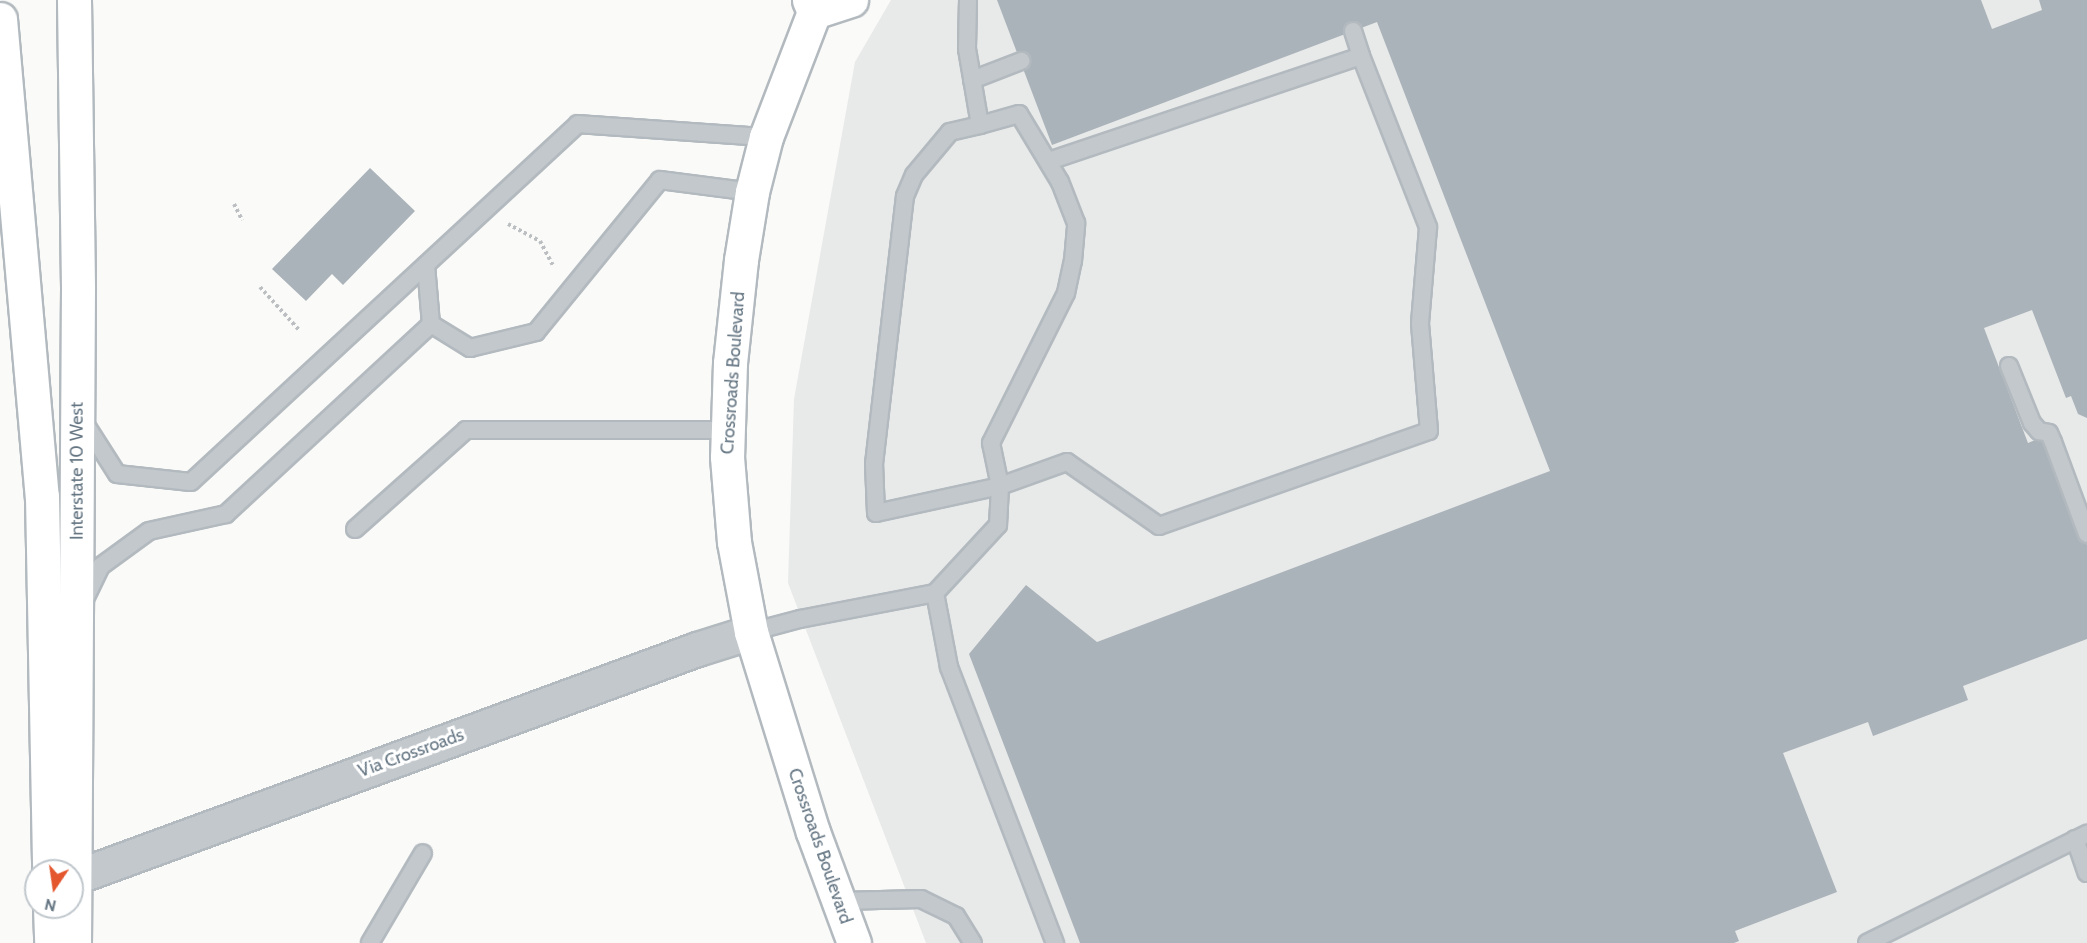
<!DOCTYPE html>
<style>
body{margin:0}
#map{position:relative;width:2087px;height:943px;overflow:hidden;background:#fafaf8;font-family:Cabin,sans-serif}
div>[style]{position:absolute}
.built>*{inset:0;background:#e8e9e9}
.building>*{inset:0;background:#aab3b9}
.path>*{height:4px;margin-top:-2px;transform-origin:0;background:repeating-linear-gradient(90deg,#bbbfc2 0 3px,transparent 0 6px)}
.roads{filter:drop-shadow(2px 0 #b3babf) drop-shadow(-2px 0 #b3babf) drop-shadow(0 2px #b3babf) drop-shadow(0 -2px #b3babf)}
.lane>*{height:16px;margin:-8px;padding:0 8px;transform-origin:8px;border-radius:8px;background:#c3c8cc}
.street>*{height:33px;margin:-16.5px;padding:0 16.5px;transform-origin:16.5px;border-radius:16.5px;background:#c3c8cc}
.secondary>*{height:33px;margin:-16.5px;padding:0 16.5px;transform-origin:16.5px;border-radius:16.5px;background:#fff}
.highway>*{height:33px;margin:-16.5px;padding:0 16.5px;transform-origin:16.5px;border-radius:16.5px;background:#fff}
span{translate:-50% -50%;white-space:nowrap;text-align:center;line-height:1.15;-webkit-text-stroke:6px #fff;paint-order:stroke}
.street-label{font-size:18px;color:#657683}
.north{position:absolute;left:24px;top:859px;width:60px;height:60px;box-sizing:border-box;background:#fff;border:2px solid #c1c8cd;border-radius:50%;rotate:193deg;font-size:16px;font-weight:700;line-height:24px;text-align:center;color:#657683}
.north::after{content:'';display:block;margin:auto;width:21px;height:27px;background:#e4572e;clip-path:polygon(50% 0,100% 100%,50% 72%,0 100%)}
</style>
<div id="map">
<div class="built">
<div style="clip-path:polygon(891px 0,2087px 0,2087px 943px,926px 943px,788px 583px,794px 399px,855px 62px)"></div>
</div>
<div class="building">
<div style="clip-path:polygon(997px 0,1981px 0,1992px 29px,2042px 10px,2039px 0,2087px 0,2087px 418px,2078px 414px,2071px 396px,2066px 398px,2032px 310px,1984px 328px,2028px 443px,2045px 436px,2087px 545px,2087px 639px,1963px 686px,1968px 700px,1873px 736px,1868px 722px,1783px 753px,1837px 892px,1735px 931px,1739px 941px,1734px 943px,1080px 943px,969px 654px,1026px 585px,1097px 642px,1550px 471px,1377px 22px,1052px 145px)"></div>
<div style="clip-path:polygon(370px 168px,415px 211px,343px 285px,332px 274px,306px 301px,272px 269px)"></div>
</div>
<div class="path">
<div style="left:234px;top:204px;width:18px;rotate:63deg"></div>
<div style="left:508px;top:224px;width:36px;rotate:28deg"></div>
<div style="left:540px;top:241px;width:27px;rotate:62deg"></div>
<div style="left:260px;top:287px;width:58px;rotate:47.8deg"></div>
</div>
<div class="roads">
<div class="lane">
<div style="left:968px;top:0;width:49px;rotate:91.2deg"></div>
<div style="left:967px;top:49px;width:77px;rotate:80.3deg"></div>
<div style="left:980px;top:125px;width:31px;rotate:167deg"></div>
<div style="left:950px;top:132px;width:56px;rotate:129.9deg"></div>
<div style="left:914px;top:175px;width:23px;rotate:113deg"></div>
<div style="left:905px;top:196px;width:269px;rotate:96.6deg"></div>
<div style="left:874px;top:463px;width:50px;rotate:87.7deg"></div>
<div style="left:876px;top:513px;width:127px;rotate:-12.3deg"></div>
<div style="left:1000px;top:486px;width:71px;rotate:-19.7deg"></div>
<div style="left:1067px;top:462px;width:112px;rotate:34.8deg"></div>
<div style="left:1159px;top:526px;width:286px;rotate:-19.4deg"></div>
<div style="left:1429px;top:431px;width:108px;rotate:-94.8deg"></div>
<div style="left:1420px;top:323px;width:96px;rotate:-85.2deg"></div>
<div style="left:1428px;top:227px;width:184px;rotate:-111.4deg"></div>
<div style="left:1361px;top:56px;width:329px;rotate:161.4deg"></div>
<div style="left:1353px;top:31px;width:26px;rotate:72deg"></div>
<div style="left:972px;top:80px;width:53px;rotate:-21.2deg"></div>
<div style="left:426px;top:265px;width:59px;rotate:85.2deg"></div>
<div style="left:431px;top:324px;width:46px;rotate:31.6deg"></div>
<div style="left:470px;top:348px;width:68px;rotate:-13.6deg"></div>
<div style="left:536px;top:332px;width:196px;rotate:-50.8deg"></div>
<div style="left:660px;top:180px;width:93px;rotate:7.4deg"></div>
<div style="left:2009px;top:366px;width:61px;rotate:68deg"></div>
<div style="left:2032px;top:423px;width:11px;rotate:49deg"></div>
<div style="left:2039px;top:431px;width:10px;rotate:11deg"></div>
<div style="left:2049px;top:433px;width:10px;rotate:66deg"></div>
<div style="left:2053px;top:442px;width:98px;rotate:69.7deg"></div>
<div style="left:82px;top:419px;width:65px;rotate:57.5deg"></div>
<div style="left:117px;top:474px;width:74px;rotate:6.2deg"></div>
<div style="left:191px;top:482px;width:527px;rotate:-42.77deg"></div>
<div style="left:578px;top:124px;width:188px;rotate:4deg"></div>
<div style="left:355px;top:529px;width:149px;rotate:-41.7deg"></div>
<div style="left:466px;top:430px;width:261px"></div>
<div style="left:935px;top:593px;width:75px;rotate:79.3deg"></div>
<div style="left:949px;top:667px;width:296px;rotate:69deg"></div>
<div style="left:83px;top:603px;width:41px;rotate:-64.1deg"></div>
<div style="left:101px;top:566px;width:59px;rotate:-36.1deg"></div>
<div style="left:149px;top:531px;width:79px;rotate:-12.4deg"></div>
<div style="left:226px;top:514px;width:280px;rotate:-42.8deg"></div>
<div style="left:751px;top:632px;width:51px;rotate:-14.9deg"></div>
<div style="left:800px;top:619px;width:137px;rotate:-10.9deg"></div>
<div style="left:935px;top:593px;width:93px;rotate:-47.2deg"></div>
<div style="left:998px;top:525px;width:39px;rotate:-87deg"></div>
<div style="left:1000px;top:486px;width:44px;rotate:-101.8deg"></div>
<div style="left:991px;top:443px;width:168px;rotate:-63.4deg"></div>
<div style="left:1066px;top:293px;width:33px;rotate:-78deg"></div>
<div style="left:1073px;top:261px;width:38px;rotate:-85deg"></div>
<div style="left:1076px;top:223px;width:44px;rotate:-111.3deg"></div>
<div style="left:1060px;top:182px;width:79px;rotate:-121.1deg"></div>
<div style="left:1019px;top:114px;width:41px;rotate:164.2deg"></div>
<div style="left:2075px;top:839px;width:36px;rotate:71deg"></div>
<div style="left:839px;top:901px;width:82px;rotate:-1.4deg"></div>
<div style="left:921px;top:899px;width:39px;rotate:26deg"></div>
<div style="left:956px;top:916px;width:32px;rotate:58deg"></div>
<div style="left:370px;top:943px;width:104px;rotate:-59.5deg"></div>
<div style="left:1867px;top:943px;width:246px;rotate:-26.4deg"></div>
</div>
<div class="street">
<div style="left:73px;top:878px;width:665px;rotate:-20.15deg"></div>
<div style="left:697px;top:649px;width:57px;rotate:-17.5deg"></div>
</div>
<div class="secondary">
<div style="left:74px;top:0;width:289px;rotate:89.2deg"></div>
<div style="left:78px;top:289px;width:654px;rotate:90.35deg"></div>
<div style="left:809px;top:0;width:13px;rotate:67deg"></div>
<div style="left:814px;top:12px;width:134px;rotate:111deg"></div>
<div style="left:766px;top:137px;width:57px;rotate:104.3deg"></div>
<div style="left:752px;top:192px;width:69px;rotate:99.2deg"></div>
<div style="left:741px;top:260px;width:104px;rotate:96.1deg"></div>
<div style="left:730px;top:363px;width:94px;rotate:91.8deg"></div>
<div style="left:727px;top:457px;width:85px;rotate:85.3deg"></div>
<div style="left:734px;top:542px;width:92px;rotate:79.3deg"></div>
<div style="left:751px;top:632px;width:209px;rotate:72.8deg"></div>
<div style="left:813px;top:832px;width:118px;rotate:69.7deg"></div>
<div style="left:814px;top:12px;width:39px;rotate:-18deg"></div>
</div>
<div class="highway">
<div style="left:0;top:19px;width:479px;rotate:85deg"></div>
<div style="left:42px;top:496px;width:375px;rotate:88.9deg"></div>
<div style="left:50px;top:907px;width:36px;rotate:88deg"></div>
</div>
</div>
<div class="street-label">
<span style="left:733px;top:373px;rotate:-86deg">Crossroads Boulevard</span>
<span style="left:77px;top:471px;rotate:-90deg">Interstate 10 West</span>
<span style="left:411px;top:753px;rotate:-20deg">Via Crossroads</span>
<span style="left:820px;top:846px;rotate:71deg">Crossroads Boulevard</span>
</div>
<div class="north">N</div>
</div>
